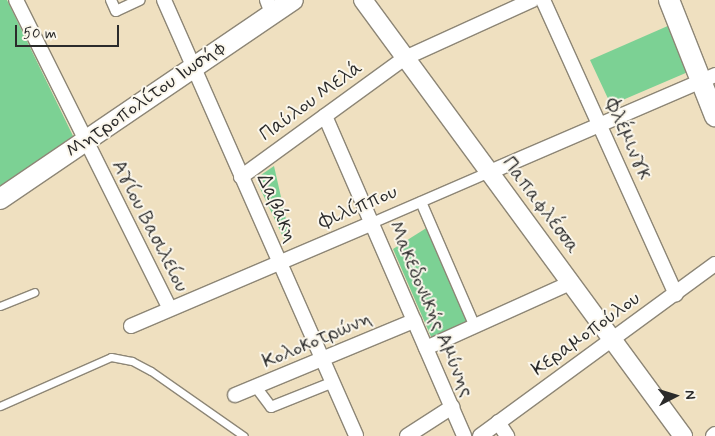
<!DOCTYPE html>
<meta charset="utf-8">
<style>
body{margin:0}
#map{position:relative;width:715px;height:436px;overflow:hidden;background:#efe0c0;font-family:Mynerve,sans-serif}
div>[style]{position:absolute}
.green>*{inset:0;background:#7cd194}
.roads{filter:drop-shadow(1px 0 #8d8676) drop-shadow(-1px 0 #8d8676) drop-shadow(0 1px #8d8676) drop-shadow(0 -1px #8d8676)}
.service>*{height:7px;margin:-3.5px;padding:0 3.5px;transform-origin:3.5px;border-radius:3.5px;background:#fff}
.pedestrian>*{height:10px;margin:-5px;padding:0 5px;transform-origin:5px;border-radius:5px;background:#fff}
.minor>*{height:14px;margin:-7px;padding:0 7px;transform-origin:7px;border-radius:7px;background:#fff}
.tertiary>*{height:18px;margin:-9px;padding:0 9px;transform-origin:9px;border-radius:9px;background:#fff}
.secondary>*{height:20px;margin:-10px;padding:0 10px;transform-origin:10px;border-radius:10px;background:#fff}
span{translate:-50% -50%;white-space:nowrap;text-align:center;line-height:1.15;-webkit-text-stroke:4px #fbf7ec;paint-order:stroke}
.street-label{font-size:20px;color:#2b2b2b}
.north{position:absolute;left:650px;top:371px;width:50px;height:50px;-webkit-text-stroke:4px #fbf7ec;paint-order:stroke;rotate:85deg;font-size:14px;font-weight:700;line-height:20px;text-align:center;color:#2b2b2b}
.north::after{content:'';display:block;margin:auto;width:18px;height:22px;background:#2b2b2b;clip-path:polygon(50% 0,100% 100%,50% 72%,0 100%)}
.scale{position:absolute;left:15px;top:25px;width:104px;height:22px;box-sizing:border-box;border:2px solid #2b2b2b;border-top:0;padding-left:6px;font-size:15px;line-height:18px;white-space:nowrap;color:#2b2b2b;-webkit-text-stroke:4px #fbf7ec;paint-order:stroke}
</style>
<div id="map">
<div class="green">
<div style="clip-path:polygon(0 0,7px 0,75px 140px,0 188px)"></div>
<div style="clip-path:polygon(670px 25px,688px 72px,611px 105px,590px 60px)"></div>
<div style="clip-path:polygon(274px 166px,290px 237px,284px 239px,258px 184px,258px 177px)"></div>
<div style="clip-path:polygon(428px 227px,470px 323px,432px 339px,393px 249px)"></div>
</div>
<div class="roads">
<div class="service">
<div style="left:0;top:306px;width:37px;rotate:-22deg"></div>
<div style="left:0;top:406px;width:121px;rotate:-23.8deg"></div>
<div style="left:111px;top:357px;width:21px;rotate:11deg"></div>
<div style="left:132px;top:361px;width:21px;rotate:28deg"></div>
<div style="left:151px;top:371px;width:113px;rotate:35deg"></div>
</div>
<div class="pedestrian">
<div style="left:111px;top:0;width:12px;rotate:66deg"></div>
<div style="left:116px;top:11px;width:26px;rotate:-25deg"></div>
<div style="left:421px;top:202px;width:136px;rotate:66.6deg"></div>
<div style="left:372px;top:223px;width:129px;rotate:-23.4deg"></div>
<div style="left:256px;top:387px;width:25px;rotate:53deg"></div>
<div style="left:271px;top:407px;width:65px;rotate:-21.8deg"></div>
</div>
<div class="minor">
<div style="left:16px;top:0;width:345px;rotate:63.5deg"></div>
<div style="left:164px;top:0;width:476px;rotate:66.2deg"></div>
<div style="left:267px;top:0;width:14px;rotate:69deg"></div>
<div style="left:543px;top:0;width:323px;rotate:65.7deg"></div>
<div style="left:325px;top:116px;width:349px;rotate:66.5deg"></div>
<div style="left:490px;top:172px;width:245px;rotate:-23.3deg"></div>
<div style="left:241px;top:177px;width:203px;rotate:-36deg"></div>
<div style="left:405px;top:58px;width:140px;rotate:-24.5deg"></div>
<div style="left:131px;top:326px;width:262px;rotate:-23.1deg"></div>
<div style="left:426px;top:348px;width:160px;rotate:-24.3deg"></div>
<div style="left:235px;top:395px;width:194px;rotate:-22.5deg"></div>
<div style="left:498px;top:422px;width:17px;rotate:57deg"></div>
<div style="left:407px;top:436px;width:54px;rotate:-32.8deg"></div>
<div style="left:480px;top:436px;width:291px;rotate:-36.2deg"></div>
<div style="left:713px;top:436px;width:3px;rotate:-45deg"></div>
</div>
<div class="tertiary">
<div style="left:363px;top:0;width:541px;rotate:53.72deg"></div>
</div>
<div class="secondary">
<div style="left:669px;top:0;width:125px;rotate:68.4deg"></div>
<div style="left:0;top:199px;width:354px;rotate:-34.2deg"></div>
</div>
</div>
<div class="street-label">
<span style="left:146px;top:99px;rotate:-35deg">Μητροπολίτου Ιωσήφ</span>
<span style="left:311px;top:101px;rotate:-36deg">Παύλου Μελά</span>
<span style="left:628px;top:139px;rotate:66deg">Φλέμινγκ</span>
<span style="left:541px;top:205px;rotate:53deg">Παπαφλέσσα</span>
<span style="left:358px;top:207px;rotate:-23deg">Φιλίππου</span>
<span style="left:277px;top:208px;rotate:66deg">Δαβάκη</span>
<span style="left:150px;top:226px;rotate:63deg">Αγίου Βασιλείου</span>
<span style="left:431px;top:309px;rotate:67deg">Μακεδονικής Αμύνης</span>
<span style="left:586px;top:334px;rotate:-36deg">Κεραμοπούλου</span>
<span style="left:317px;top:340px;rotate:-23deg">Κολοκοτρώνη</span>
</div>
<div class="north">N</div>
<div class="scale">50 m</div>
</div>
